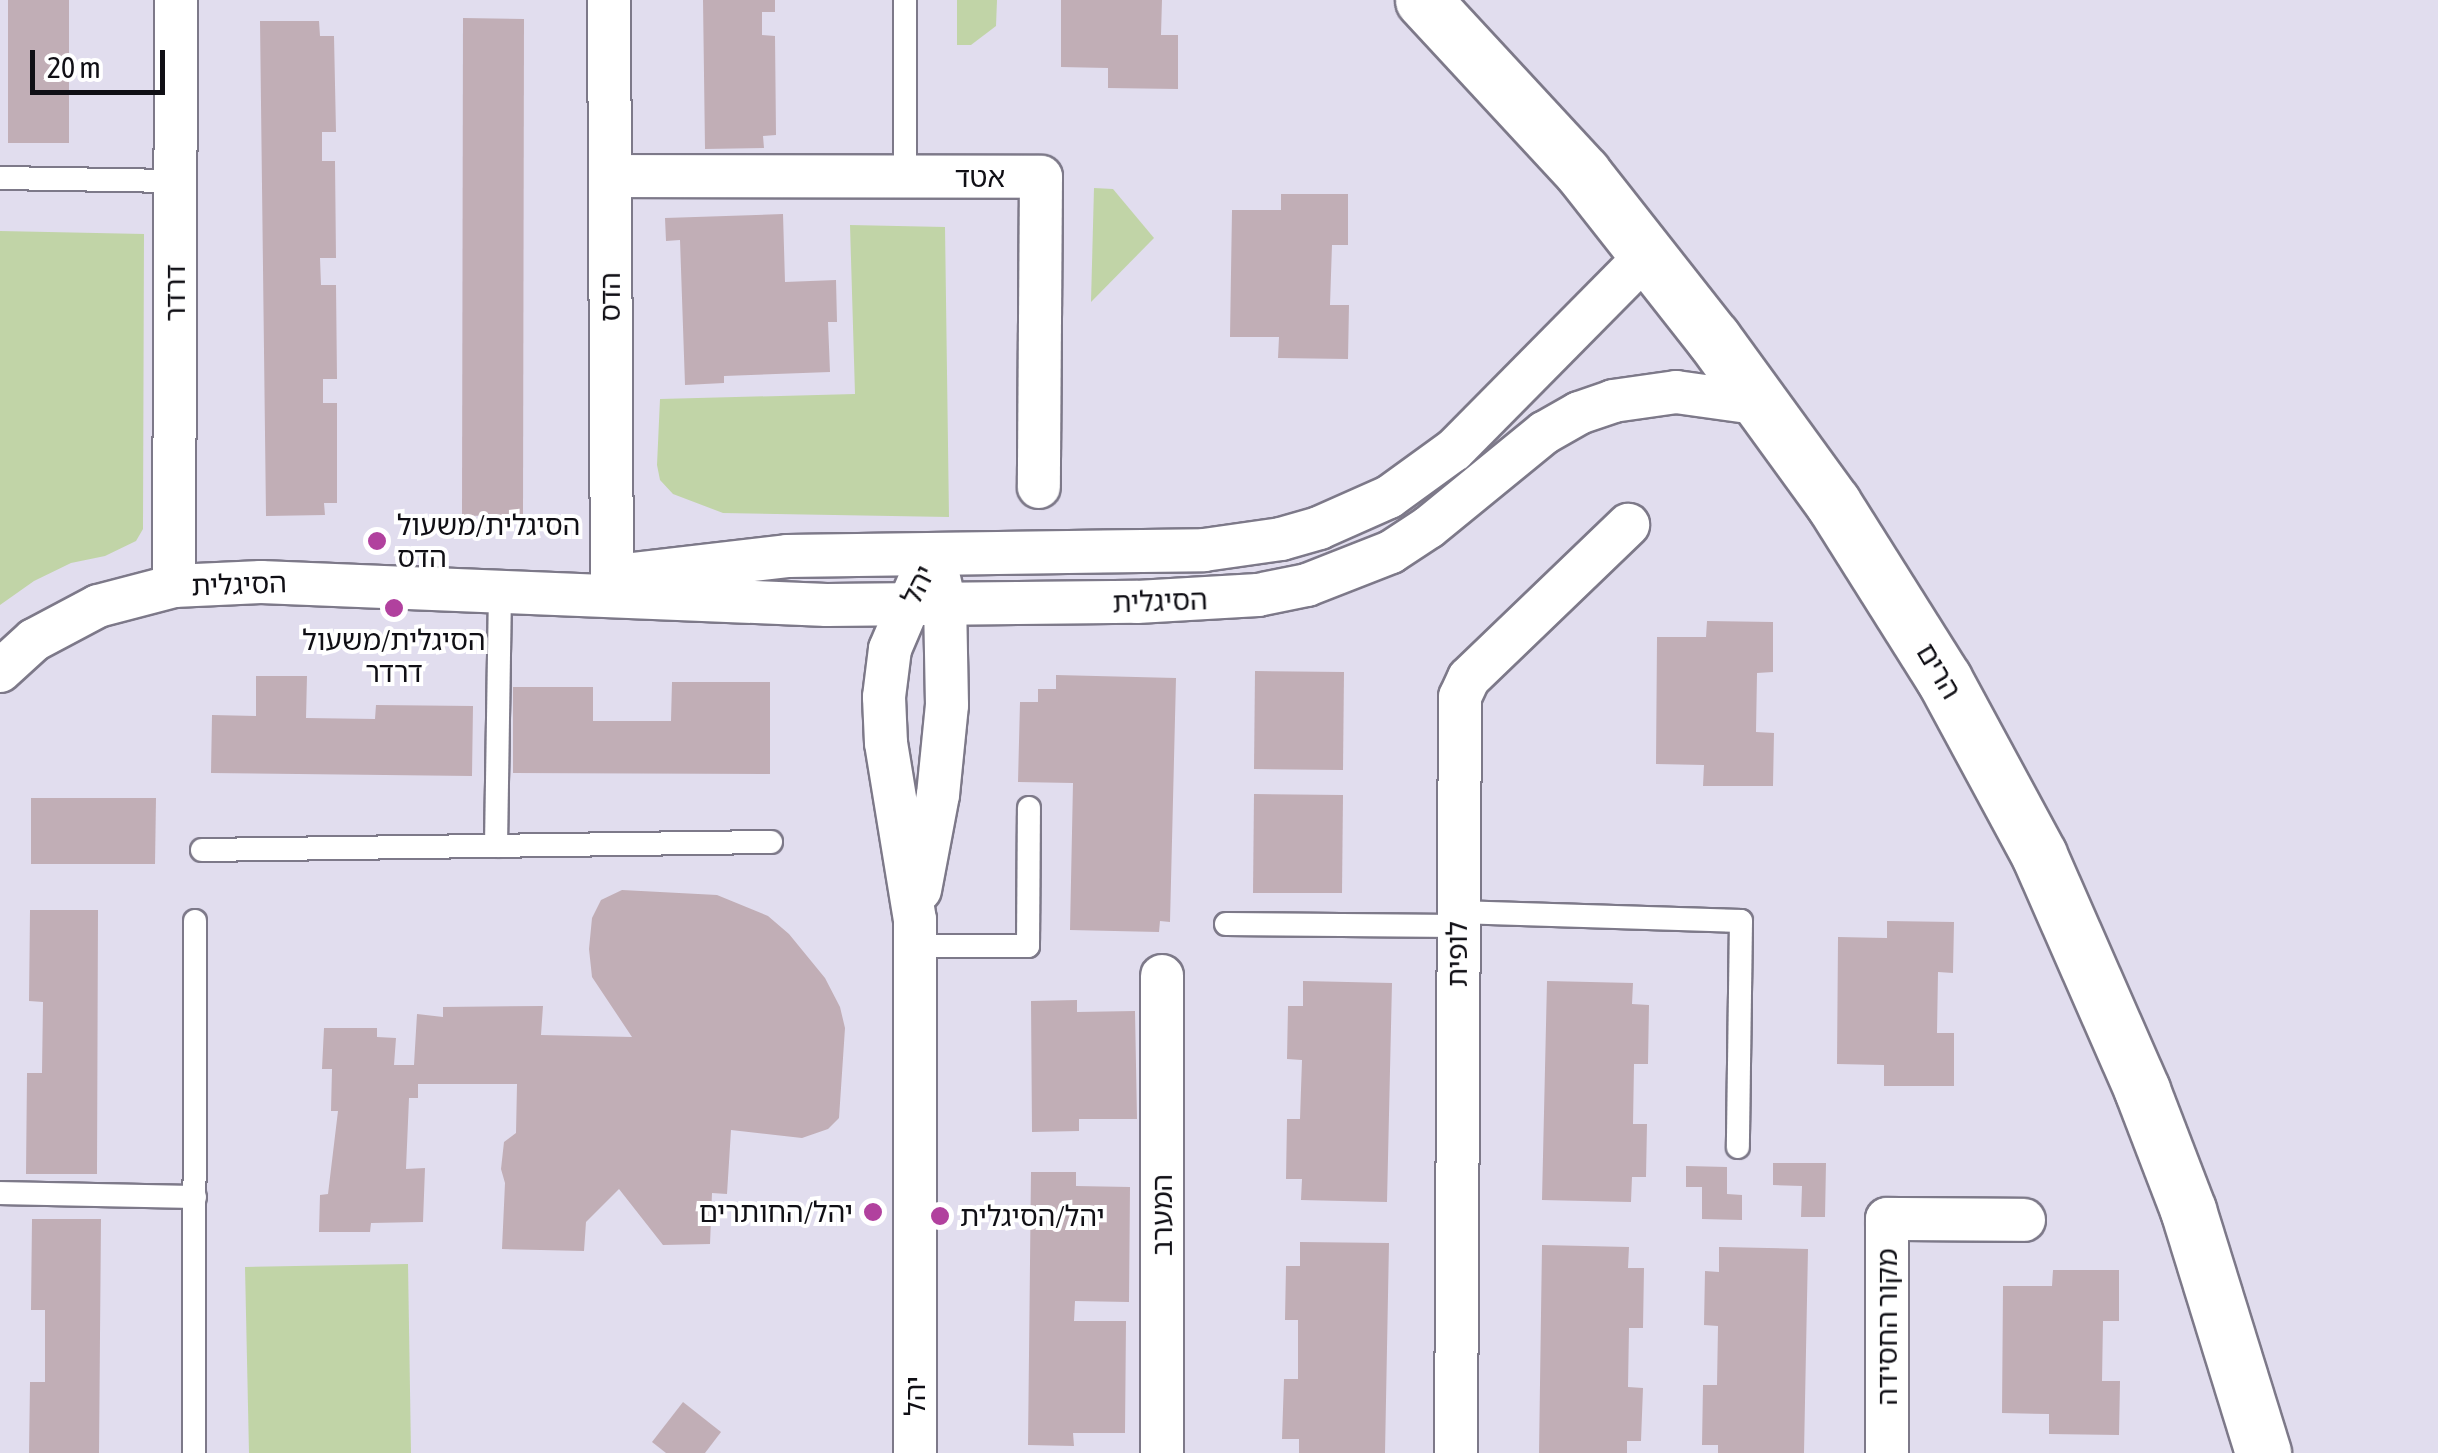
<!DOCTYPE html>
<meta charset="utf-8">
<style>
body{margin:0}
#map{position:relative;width:2438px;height:1453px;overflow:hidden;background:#e1ddee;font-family:"Asap Condensed","Noto Sans Hebrew",sans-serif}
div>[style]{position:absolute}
.green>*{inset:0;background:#c1d4a7}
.building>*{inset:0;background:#c1aeb6}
.roads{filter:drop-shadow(2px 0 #7d7989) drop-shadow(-2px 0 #7d7989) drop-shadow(0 2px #7d7989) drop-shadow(0 -2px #7d7989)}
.lane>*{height:22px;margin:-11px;padding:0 11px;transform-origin:11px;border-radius:11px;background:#fff}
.street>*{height:42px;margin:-21px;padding:0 21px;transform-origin:21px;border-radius:21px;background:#fff}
.secondary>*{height:55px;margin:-27.5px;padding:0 27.5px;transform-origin:27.5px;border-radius:27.5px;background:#fff}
.dots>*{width:28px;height:28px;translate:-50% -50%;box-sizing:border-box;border:5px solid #fff;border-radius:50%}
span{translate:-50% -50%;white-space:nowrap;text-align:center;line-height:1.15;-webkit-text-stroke:8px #fff;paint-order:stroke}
.street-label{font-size:28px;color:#100f15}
.poi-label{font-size:28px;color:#100f15}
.left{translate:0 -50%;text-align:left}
.right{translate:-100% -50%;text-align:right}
.scale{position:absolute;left:30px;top:50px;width:135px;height:45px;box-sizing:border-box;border:5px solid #100f15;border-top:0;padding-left:12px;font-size:30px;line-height:35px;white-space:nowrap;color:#100f15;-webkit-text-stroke:8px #fff;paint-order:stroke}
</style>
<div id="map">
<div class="green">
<div style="clip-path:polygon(957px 0,997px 0,996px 26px,971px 45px,957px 45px)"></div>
<div style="clip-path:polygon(1094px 188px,1113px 189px,1154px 238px,1091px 302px)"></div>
<div style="clip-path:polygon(850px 225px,945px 227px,949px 517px,723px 513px,673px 494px,660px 480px,657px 465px,660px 399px,855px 394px)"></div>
<div style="clip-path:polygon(0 231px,144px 234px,143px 529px,136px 541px,105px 556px,71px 563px,34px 581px,0 605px)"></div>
<div style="clip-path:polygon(408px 1264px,411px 1453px,249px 1453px,245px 1267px)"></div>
</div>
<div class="building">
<div style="clip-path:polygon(8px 0,69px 0,69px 143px,8px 143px)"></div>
<div style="clip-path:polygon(703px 0,775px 0,775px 12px,762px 12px,762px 35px,775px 36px,776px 135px,763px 136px,764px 148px,705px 149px)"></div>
<div style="clip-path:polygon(1061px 0,1162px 0,1161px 35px,1178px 35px,1178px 89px,1108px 88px,1108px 68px,1061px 67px)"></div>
<div style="clip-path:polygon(463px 18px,524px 19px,523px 515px,462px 516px)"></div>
<div style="clip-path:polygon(260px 21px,319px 21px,320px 36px,334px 36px,336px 132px,322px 132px,322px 161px,335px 161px,336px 258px,320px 258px,321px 285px,336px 285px,337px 379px,323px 379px,323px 403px,337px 403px,337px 503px,324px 503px,325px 515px,266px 516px)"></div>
<div style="clip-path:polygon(1281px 194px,1348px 194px,1348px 245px,1332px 245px,1330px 305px,1349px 305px,1348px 359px,1278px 358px,1279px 337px,1230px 337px,1232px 210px,1281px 210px)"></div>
<div style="clip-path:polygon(783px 214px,785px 282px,836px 280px,837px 322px,828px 322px,830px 372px,724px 376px,724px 383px,685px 385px,680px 240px,666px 241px,665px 218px)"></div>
<div style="clip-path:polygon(1707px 621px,1773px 622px,1773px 672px,1757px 673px,1756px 732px,1774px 733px,1773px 786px,1703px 786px,1704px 765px,1656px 764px,1657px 637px,1706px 637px)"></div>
<div style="clip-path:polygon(1255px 671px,1344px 672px,1343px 770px,1254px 769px)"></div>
<div style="clip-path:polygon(1056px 675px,1176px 678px,1170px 922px,1160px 921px,1159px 932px,1070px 930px,1073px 783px,1018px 782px,1020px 702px,1038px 702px,1038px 689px,1056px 689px)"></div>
<div style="clip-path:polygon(256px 676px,307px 676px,306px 718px,375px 719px,376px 705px,473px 706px,472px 776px,211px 773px,212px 715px,256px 716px)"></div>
<div style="clip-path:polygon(672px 682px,770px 682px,770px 774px,513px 773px,513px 687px,593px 687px,593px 721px,671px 721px)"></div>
<div style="clip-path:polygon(1254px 794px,1343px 795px,1342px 893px,1253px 893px)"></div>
<div style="clip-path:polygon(31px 798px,156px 798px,155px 864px,31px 864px)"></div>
<div style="clip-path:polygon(622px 890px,717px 895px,768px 916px,789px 934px,825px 978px,840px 1007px,845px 1028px,839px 1118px,828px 1129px,802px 1138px,731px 1130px,727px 1194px,712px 1193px,710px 1244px,663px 1245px,619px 1189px,586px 1222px,584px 1251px,502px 1249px,505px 1183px,501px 1169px,504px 1142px,516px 1133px,517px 1084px,418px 1084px,418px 1098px,409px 1098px,406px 1169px,425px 1168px,423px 1222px,371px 1223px,370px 1232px,319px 1232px,320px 1195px,328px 1194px,338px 1111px,331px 1111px,332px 1069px,322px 1069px,324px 1028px,377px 1028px,377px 1037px,396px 1038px,394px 1065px,414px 1065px,417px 1014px,443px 1017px,443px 1007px,543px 1006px,541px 1035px,632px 1037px,592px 977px,589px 949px,592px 918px,601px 900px)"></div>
<div style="clip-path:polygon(30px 910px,98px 910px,97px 1174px,26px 1174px,27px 1073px,42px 1073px,43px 1002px,29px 1001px)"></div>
<div style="clip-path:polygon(1887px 921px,1954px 922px,1953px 973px,1938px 972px,1937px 1033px,1954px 1033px,1954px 1086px,1884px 1086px,1884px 1065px,1837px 1064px,1838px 937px,1887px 938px)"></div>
<div style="clip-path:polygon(1303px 981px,1392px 983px,1387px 1202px,1301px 1200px,1302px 1179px,1286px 1179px,1287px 1119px,1300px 1119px,1302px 1060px,1287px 1059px,1288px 1006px,1303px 1006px)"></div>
<div style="clip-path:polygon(1547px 981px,1633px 983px,1632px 1004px,1649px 1005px,1648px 1064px,1634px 1064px,1633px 1124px,1647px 1124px,1646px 1177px,1632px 1177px,1631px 1202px,1542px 1200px)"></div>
<div style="clip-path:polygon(1077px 1000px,1077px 1012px,1135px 1011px,1137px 1119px,1079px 1119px,1079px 1131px,1032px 1132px,1031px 1001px)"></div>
<div style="clip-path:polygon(1773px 1163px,1826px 1163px,1825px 1217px,1801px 1217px,1802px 1186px,1773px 1185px)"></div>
<div style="clip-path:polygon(1686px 1166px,1727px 1167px,1727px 1194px,1742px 1195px,1742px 1220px,1702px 1219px,1702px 1187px,1686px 1187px)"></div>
<div style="clip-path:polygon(1031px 1172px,1076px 1172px,1076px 1186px,1130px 1187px,1129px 1302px,1075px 1301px,1074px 1321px,1126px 1321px,1125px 1433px,1073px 1433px,1074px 1446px,1028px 1445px)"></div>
<div style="clip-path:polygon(32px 1219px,101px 1219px,99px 1453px,29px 1453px,30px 1382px,45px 1382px,45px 1310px,31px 1310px)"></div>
<div style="clip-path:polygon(1300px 1242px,1389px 1243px,1385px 1453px,1299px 1453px,1299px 1439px,1282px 1439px,1284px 1379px,1298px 1379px,1298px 1320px,1285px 1320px,1286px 1266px,1300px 1266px)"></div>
<div style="clip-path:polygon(1542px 1245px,1629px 1247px,1628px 1268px,1644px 1268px,1643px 1328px,1629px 1328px,1628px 1387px,1643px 1388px,1641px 1441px,1627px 1441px,1627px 1453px,1539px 1453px)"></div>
<div style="clip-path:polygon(1719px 1247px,1808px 1249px,1804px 1453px,1718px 1453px,1718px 1445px,1702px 1445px,1703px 1385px,1717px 1385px,1718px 1326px,1704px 1325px,1705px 1271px,1719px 1272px)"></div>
<div style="clip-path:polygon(2053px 1270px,2119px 1270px,2119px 1321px,2103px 1321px,2102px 1381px,2120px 1381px,2119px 1435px,2049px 1434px,2049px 1414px,2002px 1413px,2003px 1286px,2052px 1286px)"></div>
<div style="clip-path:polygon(683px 1402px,721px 1432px,705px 1453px,666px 1453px,652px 1442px)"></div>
</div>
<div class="roads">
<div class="lane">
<div style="left:905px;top:0;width:176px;rotate:90deg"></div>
<div style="left:0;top:178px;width:175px;rotate:1deg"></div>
<div style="left:496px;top:846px;width:258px;rotate:-89.1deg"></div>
<div style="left:202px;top:850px;width:569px;rotate:-0.81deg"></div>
<div style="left:1457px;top:912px;width:284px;rotate:1.8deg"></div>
<div style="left:1741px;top:921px;width:226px;rotate:90.8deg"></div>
<div style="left:1226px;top:924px;width:231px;rotate:0.5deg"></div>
<div style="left:915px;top:946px;width:113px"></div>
<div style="left:1028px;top:946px;width:138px;rotate:-89.6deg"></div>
<div style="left:0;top:1193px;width:195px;rotate:1.2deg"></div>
<div style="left:194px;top:1453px;width:532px;rotate:-89.89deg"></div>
</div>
<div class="street">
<div style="left:609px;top:0;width:594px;rotate:89.71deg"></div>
<div style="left:610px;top:176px;width:431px;rotate:0.1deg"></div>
<div style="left:1041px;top:177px;width:310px;rotate:90.4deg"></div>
<div style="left:615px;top:576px;width:173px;rotate:-6.6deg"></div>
<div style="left:787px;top:556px;width:417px;rotate:-0.8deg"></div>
<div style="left:1204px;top:550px;width:78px;rotate:-8.1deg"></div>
<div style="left:1281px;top:539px;width:40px;rotate:-16deg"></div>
<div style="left:1319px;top:528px;width:77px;rotate:-23.9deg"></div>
<div style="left:1389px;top:497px;width:80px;rotate:-35.9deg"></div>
<div style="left:1454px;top:450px;width:274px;rotate:-45.3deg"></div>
<div style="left:174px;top:586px;width:586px;rotate:-89.8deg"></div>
<div style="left:0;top:671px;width:46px;rotate:-42.4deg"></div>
<div style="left:34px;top:640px;width:72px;rotate:-28deg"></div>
<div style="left:98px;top:606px;width:79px;rotate:-14.7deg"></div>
<div style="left:174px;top:586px;width:87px;rotate:-2.6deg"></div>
<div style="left:261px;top:582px;width:566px;rotate:2.33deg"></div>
<div style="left:827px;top:605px;width:310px;rotate:-0.6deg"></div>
<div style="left:1137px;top:602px;width:121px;rotate:-3.3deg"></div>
<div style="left:1258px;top:595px;width:50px;rotate:-11.5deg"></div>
<div style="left:1307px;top:585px;width:90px;rotate:-21.4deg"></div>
<div style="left:1391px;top:552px;width:45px;rotate:-33.3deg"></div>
<div style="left:1429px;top:527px;width:149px;rotate:-39.3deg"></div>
<div style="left:1544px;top:433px;width:40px;rotate:-29.7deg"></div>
<div style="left:1579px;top:413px;width:36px;rotate:-19deg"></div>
<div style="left:1613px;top:401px;width:64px;rotate:-8.1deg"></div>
<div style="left:1676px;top:392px;width:87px;rotate:7.9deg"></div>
<div style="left:920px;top:890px;width:97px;rotate:-79.3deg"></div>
<div style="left:938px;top:795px;width:90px;rotate:-84.3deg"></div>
<div style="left:947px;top:705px;width:101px;rotate:-91.1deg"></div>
<div style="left:945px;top:604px;width:26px;rotate:-103deg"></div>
<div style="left:915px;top:1453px;width:533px;rotate:-90deg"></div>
<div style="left:915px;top:920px;width:179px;rotate:-99.3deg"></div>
<div style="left:886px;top:743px;width:46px;rotate:-92.5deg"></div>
<div style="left:884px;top:697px;width:48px;rotate:-82.9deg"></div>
<div style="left:890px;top:649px;width:74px;rotate:-66.9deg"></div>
<div style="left:1162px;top:1453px;width:477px;rotate:-90deg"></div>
<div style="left:1456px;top:1453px;width:756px;rotate:-89.7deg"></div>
<div style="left:1460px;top:697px;width:21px;rotate:-65deg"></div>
<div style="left:1469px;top:678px;width:221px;rotate:-43.9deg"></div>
<div style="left:1887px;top:1453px;width:234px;rotate:-90deg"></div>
<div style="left:1887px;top:1219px;width:137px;rotate:0.4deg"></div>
</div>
<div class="secondary">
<div style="left:1423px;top:0;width:236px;rotate:47.2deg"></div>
<div style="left:1583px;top:173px;width:210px;rotate:51.8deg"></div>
<div style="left:1713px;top:338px;width:204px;rotate:54deg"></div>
<div style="left:1833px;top:503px;width:208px;rotate:57.8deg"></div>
<div style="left:1944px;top:679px;width:200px;rotate:61.6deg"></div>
<div style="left:2039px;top:855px;width:257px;rotate:66.3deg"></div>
<div style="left:2142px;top:1090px;width:129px;rotate:69deg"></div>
<div style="left:2188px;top:1210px;width:254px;rotate:72.8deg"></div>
</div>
</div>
<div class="dots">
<div style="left:377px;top:541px;background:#b1419e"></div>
<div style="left:394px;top:608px;background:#b1419e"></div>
<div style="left:873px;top:1212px;background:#b1419e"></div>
<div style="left:940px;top:1216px;background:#b1419e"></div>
</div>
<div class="street-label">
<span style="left:980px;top:177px">אטד</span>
<span style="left:175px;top:293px;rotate:-90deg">דרדר</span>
<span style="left:610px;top:297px;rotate:-90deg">הדס</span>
<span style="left:239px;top:584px;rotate:-2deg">הסיגלית</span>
<span style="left:918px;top:585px;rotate:-63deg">יהל</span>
<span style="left:1160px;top:601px;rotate:-2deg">הסיגלית</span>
<span style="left:1939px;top:671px;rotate:59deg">הרים</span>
<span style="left:1457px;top:954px;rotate:-90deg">לופית</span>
<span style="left:1162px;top:1215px;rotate:-90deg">המערב</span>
<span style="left:1887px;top:1327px;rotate:-90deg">מקור החסידה</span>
<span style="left:915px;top:1396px;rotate:-90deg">יהל</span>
</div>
<div class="poi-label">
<span class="left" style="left:397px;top:541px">הסיגלית/משעול<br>הדס</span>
<span style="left:394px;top:656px">הסיגלית/משעול<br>דרדר</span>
<span class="right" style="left:853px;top:1212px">יהל/החותרים</span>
<span class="left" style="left:960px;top:1216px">יהל/הסיגלית</span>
</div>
<div class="scale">20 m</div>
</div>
